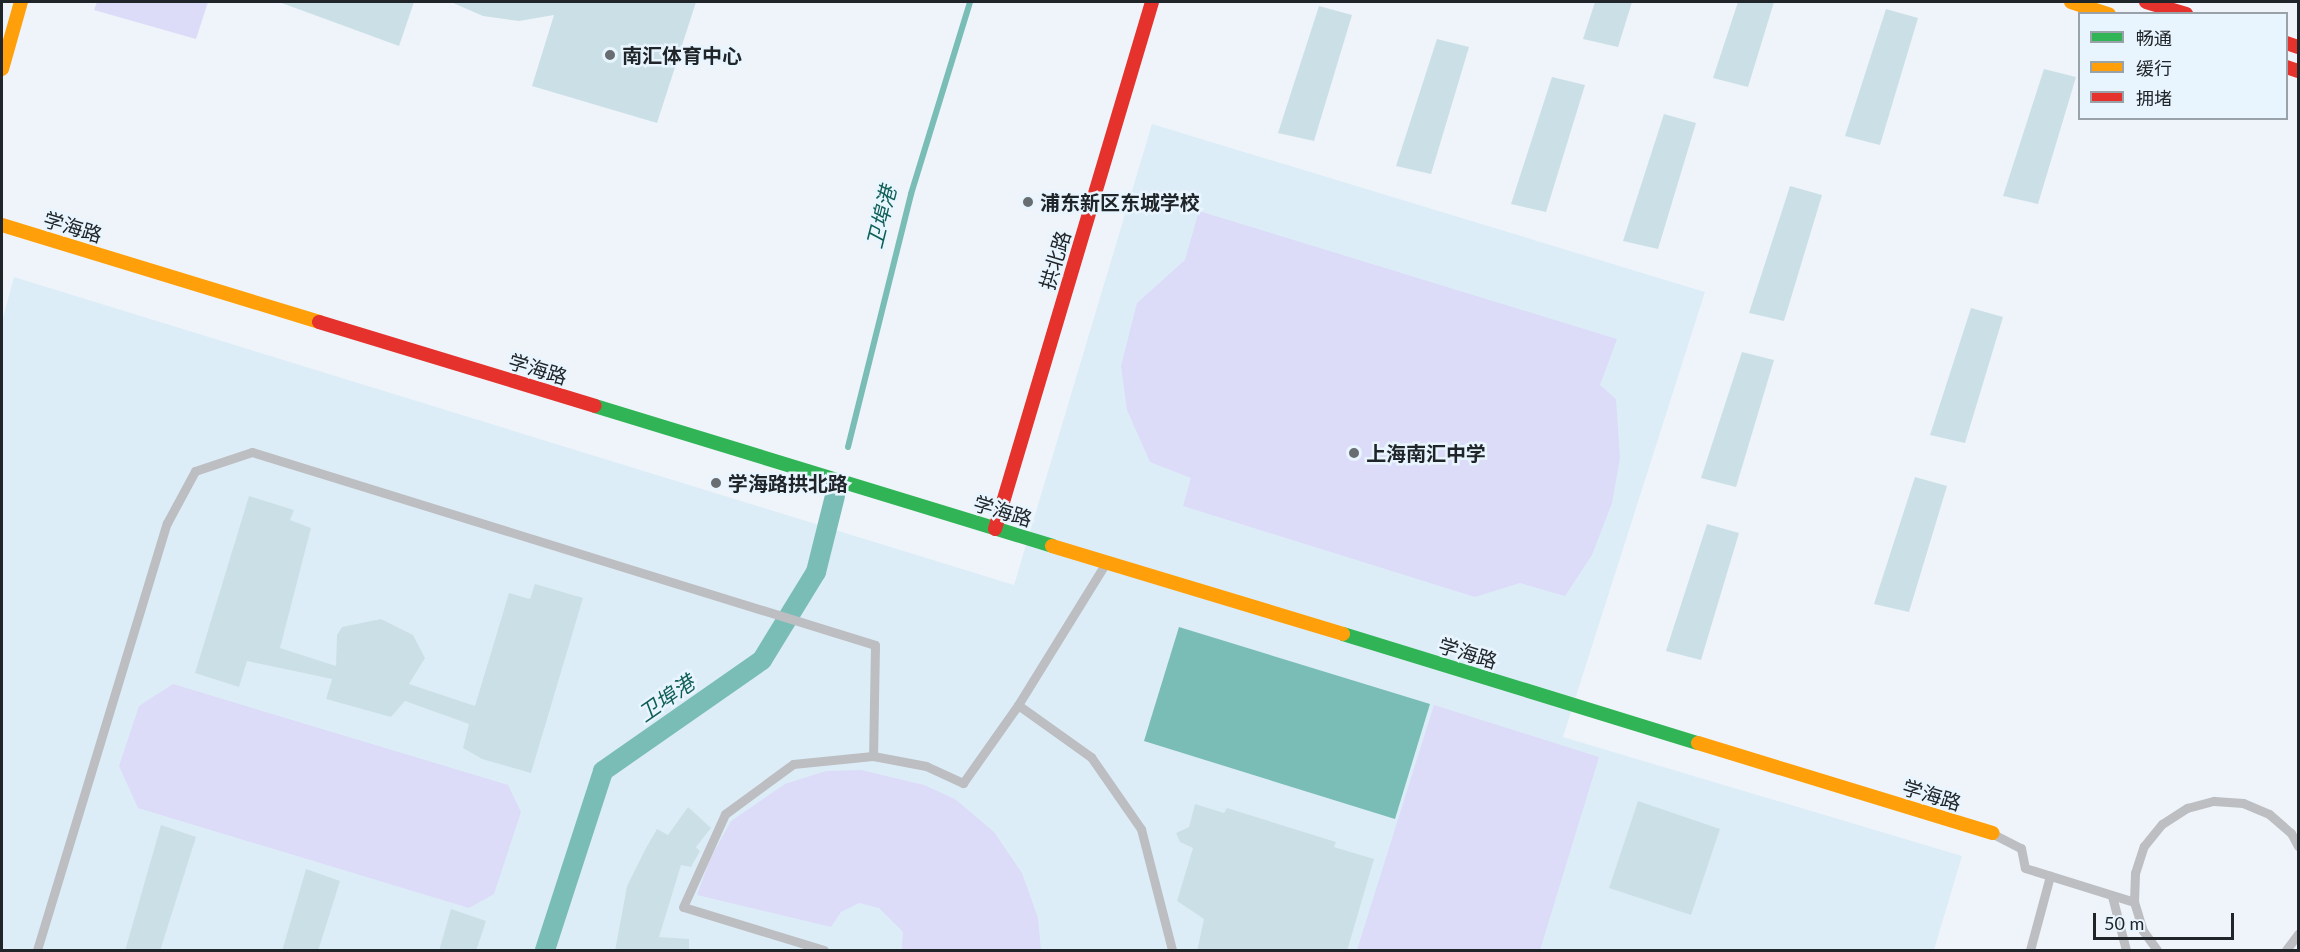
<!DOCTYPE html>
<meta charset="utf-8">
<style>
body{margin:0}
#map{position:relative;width:2300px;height:952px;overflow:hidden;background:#eef4f9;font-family:Lato,"Noto Sans SC",sans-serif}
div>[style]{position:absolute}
.built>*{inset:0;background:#ddedf7}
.green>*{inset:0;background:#dcdcf9}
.water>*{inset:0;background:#79bdb6}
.stream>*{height:6px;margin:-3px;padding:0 3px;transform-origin:3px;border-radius:3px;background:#79bdb6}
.canal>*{height:20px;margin:-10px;padding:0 10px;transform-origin:10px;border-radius:10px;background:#79bdb6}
.building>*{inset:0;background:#cbe0e6}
.lane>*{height:9px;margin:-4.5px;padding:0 4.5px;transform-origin:4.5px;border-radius:4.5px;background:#bdbec2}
.fast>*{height:14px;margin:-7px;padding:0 7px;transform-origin:7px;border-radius:7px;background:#30b455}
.slow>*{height:14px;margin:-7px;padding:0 7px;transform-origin:7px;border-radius:7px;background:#ff9f0a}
.jam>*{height:14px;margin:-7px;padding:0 7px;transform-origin:7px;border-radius:7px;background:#e5322d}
.dots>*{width:16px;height:16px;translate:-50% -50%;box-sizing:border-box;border:3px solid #e9f5fe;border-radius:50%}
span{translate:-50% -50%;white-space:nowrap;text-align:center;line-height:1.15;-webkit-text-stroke:5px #e9f5fe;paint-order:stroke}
.poi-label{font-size:20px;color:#202529;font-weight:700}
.left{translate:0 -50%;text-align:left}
.street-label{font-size:20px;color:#202529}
.water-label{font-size:21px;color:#105f57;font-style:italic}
.frame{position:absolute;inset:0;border:3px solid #202529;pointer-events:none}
.legend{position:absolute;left:2078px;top:12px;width:210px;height:108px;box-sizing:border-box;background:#e9f5fe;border:2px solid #99a2a9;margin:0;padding:8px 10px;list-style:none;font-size:18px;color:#202529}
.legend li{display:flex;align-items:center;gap:12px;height:30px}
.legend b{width:30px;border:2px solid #99a2a9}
.scale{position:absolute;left:2093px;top:913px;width:141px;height:27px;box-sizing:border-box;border:3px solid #202529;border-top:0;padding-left:8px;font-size:18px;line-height:21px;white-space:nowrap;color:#202529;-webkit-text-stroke:4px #e9f5fe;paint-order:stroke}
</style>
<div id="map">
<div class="built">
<div style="clip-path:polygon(1152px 124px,1705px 292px,1563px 737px,1962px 856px,1934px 950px,2px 950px,2px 321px,14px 277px,1014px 585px)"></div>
</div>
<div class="green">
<div style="clip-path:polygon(97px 2px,208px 2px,196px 39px,94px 10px)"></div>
<div style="clip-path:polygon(1199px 211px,1617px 339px,1600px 385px,1616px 399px,1620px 458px,1612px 503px,1592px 555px,1565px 596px,1520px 583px,1475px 597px,1183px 506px,1191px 478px,1150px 462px,1127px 410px,1121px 366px,1137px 303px,1185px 260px)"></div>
<div style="clip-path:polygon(173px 684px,508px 785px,521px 812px,494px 894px,469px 908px,138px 808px,119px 766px,139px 706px)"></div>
<div style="clip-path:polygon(1434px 705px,1599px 757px,1540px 950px,1357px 950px)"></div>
<div style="clip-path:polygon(861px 770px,924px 785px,955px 799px,994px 832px,1022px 873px,1038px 918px,1041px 950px,908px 950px,902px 949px,903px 932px,879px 908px,859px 903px,841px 912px,831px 927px,697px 895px,710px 859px,731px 821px,785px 784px,826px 771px)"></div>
</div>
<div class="water">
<div style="clip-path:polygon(1179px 627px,1430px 704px,1395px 819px,1144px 741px)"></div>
</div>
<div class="stream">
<div style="left:848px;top:447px;width:261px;rotate:-76deg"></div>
<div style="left:911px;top:194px;width:201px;rotate:-72.9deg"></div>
</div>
<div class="canal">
<div style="left:545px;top:950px;width:188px;rotate:-72deg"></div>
<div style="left:603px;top:771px;width:194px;rotate:-34.9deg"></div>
<div style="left:762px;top:660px;width:103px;rotate:-58.5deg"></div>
<div style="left:816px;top:572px;width:78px;rotate:-76deg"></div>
</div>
<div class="building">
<div style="clip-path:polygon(279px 2px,414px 2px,399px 46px)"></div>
<div style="clip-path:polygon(451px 2px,696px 2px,657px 123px,532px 86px,554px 15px,519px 21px,483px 16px)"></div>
<div style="clip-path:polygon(1595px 2px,1632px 2px,1618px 47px,1583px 39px)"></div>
<div style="clip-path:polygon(1738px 2px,1774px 2px,1748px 87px,1713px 78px)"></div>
<div style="clip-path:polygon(1319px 6px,1352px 15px,1314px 141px,1278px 133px)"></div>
<div style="clip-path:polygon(1886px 9px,1918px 18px,1880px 145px,1845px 136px)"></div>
<div style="clip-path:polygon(1437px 39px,1469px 47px,1431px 174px,1396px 166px)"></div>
<div style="clip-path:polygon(2044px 69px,2076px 77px,2038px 204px,2003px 196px)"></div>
<div style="clip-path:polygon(1552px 77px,1585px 85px,1546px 212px,1511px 204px)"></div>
<div style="clip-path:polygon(1664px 114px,1696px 123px,1658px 249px,1623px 241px)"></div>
<div style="clip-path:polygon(1790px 186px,1822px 195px,1784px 321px,1749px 313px)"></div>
<div style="clip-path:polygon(1971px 308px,2003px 317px,1965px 443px,1930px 435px)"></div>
<div style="clip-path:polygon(1742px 352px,1774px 360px,1736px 487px,1701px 478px)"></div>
<div style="clip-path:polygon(1915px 477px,1947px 486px,1909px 612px,1874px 604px)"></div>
<div style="clip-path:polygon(249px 496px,294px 510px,290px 520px,311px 528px,280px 648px,336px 666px,337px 635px,342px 627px,381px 619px,413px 635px,425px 658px,409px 684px,475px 706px,509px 593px,530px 599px,535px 584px,583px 598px,531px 773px,482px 759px,463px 748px,469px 724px,405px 701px,391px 717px,326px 699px,332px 679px,247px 661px,239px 687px,195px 673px)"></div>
<div style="clip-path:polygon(1707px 524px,1739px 533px,1701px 660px,1666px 651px)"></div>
<div style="clip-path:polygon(1638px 801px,1720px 829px,1691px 915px,1609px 888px)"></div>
<div style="clip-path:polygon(1195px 804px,1224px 813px,1227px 808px,1336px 842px,1334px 847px,1374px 859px,1347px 951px,1197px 951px,1204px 919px,1177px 901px,1193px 848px,1180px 842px,1176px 833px,1189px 827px)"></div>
<div style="clip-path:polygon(688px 807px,711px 828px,696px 847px,700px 851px,691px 867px,681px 865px,659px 937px,689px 939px,689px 951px,615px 951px,627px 886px,646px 848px,657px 829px,668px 835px)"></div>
<div style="clip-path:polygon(161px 825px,196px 837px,160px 951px,125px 951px)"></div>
<div style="clip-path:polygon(306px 869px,340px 881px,318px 951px,282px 951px)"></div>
<div style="clip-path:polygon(451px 909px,486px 921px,476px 951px,439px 951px)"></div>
</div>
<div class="lane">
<div style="left:1018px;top:705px;width:90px;rotate:35.5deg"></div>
<div style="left:1091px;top:757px;width:88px;rotate:55.2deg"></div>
<div style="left:1141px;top:829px;width:125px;rotate:75.6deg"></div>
<div style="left:1995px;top:835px;width:29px;rotate:27deg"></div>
<div style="left:2021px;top:848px;width:20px;rotate:79deg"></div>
<div style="left:2025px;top:868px;width:114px;rotate:17.3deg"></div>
<div style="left:2112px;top:896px;width:56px;rotate:75.5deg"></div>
<div style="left:37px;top:950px;width:446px;rotate:-73.1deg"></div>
<div style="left:167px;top:523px;width:59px;rotate:-61.7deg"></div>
<div style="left:195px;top:471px;width:60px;rotate:-18.4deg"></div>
<div style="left:252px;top:452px;width:652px;rotate:17.21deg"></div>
<div style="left:875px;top:645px;width:111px;rotate:91deg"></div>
<div style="left:824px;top:950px;width:147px;rotate:-163deg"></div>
<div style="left:683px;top:907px;width:102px;rotate:-65.7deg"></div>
<div style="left:725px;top:814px;width:84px;rotate:-36.3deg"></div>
<div style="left:793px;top:764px;width:80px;rotate:-5.7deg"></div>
<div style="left:873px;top:756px;width:54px;rotate:10.7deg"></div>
<div style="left:926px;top:766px;width:41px;rotate:24.7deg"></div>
<div style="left:963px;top:783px;width:95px;rotate:-54.8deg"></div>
<div style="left:1018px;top:705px;width:166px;rotate:-58.3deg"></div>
<div style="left:2030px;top:950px;width:77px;rotate:-74.9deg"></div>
<div style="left:2157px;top:950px;width:24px;rotate:-126deg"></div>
<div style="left:2143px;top:931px;width:30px;rotate:-107deg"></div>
<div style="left:2134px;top:902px;width:29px;rotate:-88deg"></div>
<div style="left:2135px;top:873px;width:28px;rotate:-72deg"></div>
<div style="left:2144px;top:846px;width:28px;rotate:-51deg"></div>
<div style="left:2162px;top:824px;width:30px;rotate:-33deg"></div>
<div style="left:2187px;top:808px;width:28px;rotate:-15deg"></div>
<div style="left:2214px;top:801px;width:29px;rotate:4deg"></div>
<div style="left:2243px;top:803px;width:28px;rotate:23deg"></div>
<div style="left:2269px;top:814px;width:29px;rotate:41deg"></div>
<div style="left:2291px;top:833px;width:15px;rotate:62deg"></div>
<div style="left:2286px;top:950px;width:20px;rotate:-53deg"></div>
</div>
<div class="fast">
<div style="left:595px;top:406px;width:478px;rotate:17deg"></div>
<div style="left:1343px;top:634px;width:371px;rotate:17.1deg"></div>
</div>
<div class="slow">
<div style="left:2071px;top:2px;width:40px;rotate:18deg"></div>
<div style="left:2px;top:69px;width:70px;rotate:-74.2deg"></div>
<div style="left:2px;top:225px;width:332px;rotate:17deg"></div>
<div style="left:1052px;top:546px;width:304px;rotate:16.8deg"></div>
<div style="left:1698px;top:743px;width:308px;rotate:17deg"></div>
</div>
<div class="jam">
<div style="left:2146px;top:2px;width:42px;rotate:16.7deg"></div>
<div style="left:2286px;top:43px;width:13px;rotate:18deg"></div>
<div style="left:2286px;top:67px;width:13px;rotate:18deg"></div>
<div style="left:319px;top:322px;width:288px;rotate:16.9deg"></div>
<div style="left:995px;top:529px;width:550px;rotate:-73.41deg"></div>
</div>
<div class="dots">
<div style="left:610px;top:55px;background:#686d72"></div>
<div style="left:1028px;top:202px;background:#686d72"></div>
<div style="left:1354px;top:453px;background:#686d72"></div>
<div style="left:716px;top:483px;background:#686d72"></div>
</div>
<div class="poi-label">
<span class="left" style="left:622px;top:55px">南汇体育中心</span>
<span class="left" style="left:1040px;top:202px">浦东新区东城学校</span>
<span class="left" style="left:1366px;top:453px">上海南汇中学</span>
<span class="left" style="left:728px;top:483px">学海路拱北路</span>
</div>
<div class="street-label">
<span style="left:73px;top:227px;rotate:17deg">学海路</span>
<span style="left:1055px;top:260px;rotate:-73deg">拱北路</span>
<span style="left:538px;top:369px;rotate:17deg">学海路</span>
<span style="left:1003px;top:511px;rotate:17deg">学海路</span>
<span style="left:1468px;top:653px;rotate:17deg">学海路</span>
<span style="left:1932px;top:795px;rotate:17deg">学海路</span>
</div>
<div class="water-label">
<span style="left:881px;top:217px;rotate:-76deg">卫埠港</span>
<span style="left:666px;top:698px;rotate:-35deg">卫埠港</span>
</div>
<div class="frame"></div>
<ul class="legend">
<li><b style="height:8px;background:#30b455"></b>畅通</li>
<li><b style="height:8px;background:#ff9f0a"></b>缓行</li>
<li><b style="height:8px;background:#e5322d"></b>拥堵</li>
</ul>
<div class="scale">50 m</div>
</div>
